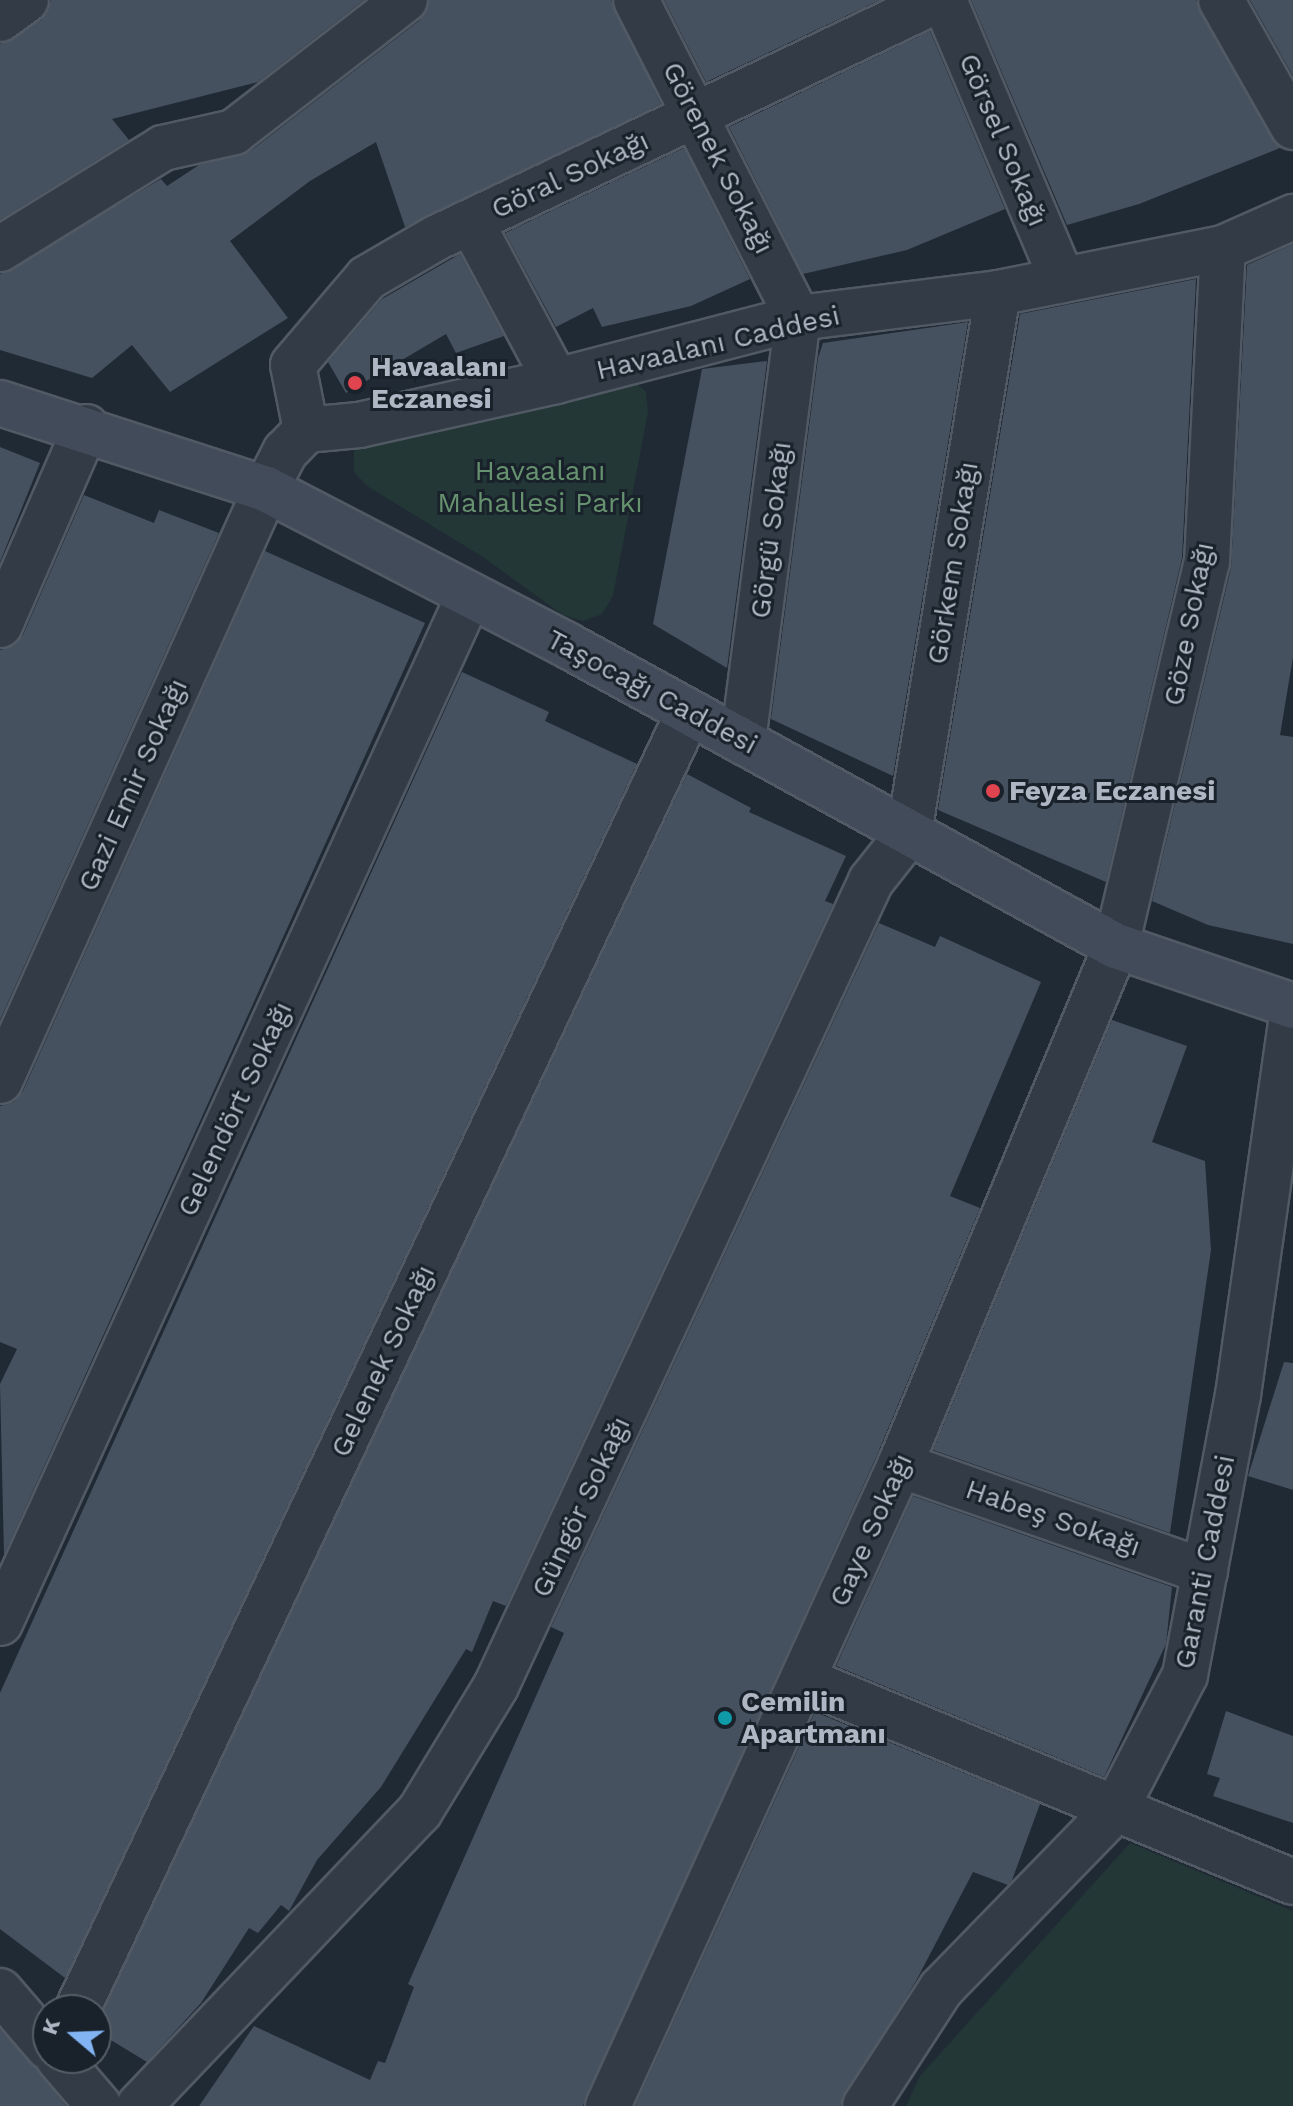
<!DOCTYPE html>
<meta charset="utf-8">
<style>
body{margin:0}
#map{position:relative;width:1293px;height:2106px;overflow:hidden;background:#202a35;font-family:"Work Sans",sans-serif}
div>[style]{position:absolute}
.green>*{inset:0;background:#233737}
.building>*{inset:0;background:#46515f}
.roads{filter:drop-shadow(2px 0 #515a64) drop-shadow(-2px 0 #515a64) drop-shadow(0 2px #515a64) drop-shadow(0 -2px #515a64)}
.street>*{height:44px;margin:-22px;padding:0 22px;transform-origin:22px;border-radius:22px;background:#333c46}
.secondary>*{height:44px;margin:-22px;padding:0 22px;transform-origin:22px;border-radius:22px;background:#424b59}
.dots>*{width:22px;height:22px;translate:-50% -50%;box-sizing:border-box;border:4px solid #19212a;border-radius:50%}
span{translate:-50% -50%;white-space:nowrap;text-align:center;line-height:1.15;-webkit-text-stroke:6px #19212a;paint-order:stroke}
.street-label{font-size:28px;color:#aeb7c3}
.poi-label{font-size:28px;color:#aeb7c3;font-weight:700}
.left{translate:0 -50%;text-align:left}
.park-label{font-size:28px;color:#66926f}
.north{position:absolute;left:32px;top:1994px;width:80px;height:80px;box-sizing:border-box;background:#19212a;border:2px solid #555d67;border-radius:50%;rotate:289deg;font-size:22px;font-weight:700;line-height:32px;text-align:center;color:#aeb7c3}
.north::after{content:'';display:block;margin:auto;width:28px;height:36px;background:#82b3f3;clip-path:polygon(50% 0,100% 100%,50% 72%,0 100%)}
</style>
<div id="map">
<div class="green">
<div style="clip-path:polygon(631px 378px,646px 392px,648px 412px,613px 596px,602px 614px,583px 621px,563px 615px,483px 557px,367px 486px,354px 472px,354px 451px,374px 437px)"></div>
<div style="clip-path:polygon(1130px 1843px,1293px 1911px,1293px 2106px,906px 2106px,920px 2076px)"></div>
</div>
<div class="building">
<div style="clip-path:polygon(51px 0,364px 0,258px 82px,112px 119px,129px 140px,0 220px,0 44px,41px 20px)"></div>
<div style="clip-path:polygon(429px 0,611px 0,661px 104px,405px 227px,376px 142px,310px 181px,230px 241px,288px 318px,170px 392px,132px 345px,92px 378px,0 350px,0 274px,161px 179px,167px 186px,199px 165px,249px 152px,420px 20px)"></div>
<div style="clip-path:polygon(664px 0,880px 0,706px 82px)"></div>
<div style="clip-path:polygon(971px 0,1196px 0,1280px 148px,1139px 204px,1067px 225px)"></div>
<div style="clip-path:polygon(1250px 0,1293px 0,1293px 76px)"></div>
<div style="clip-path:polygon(930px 31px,1005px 209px,907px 250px,803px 274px,729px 127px)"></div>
<div style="clip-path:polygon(684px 148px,750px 279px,691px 306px,602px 327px,593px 308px,556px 327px,505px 233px)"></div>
<div style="clip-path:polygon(1293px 244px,1293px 657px,1280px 735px,1293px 737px,1293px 944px,1208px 925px,1152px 901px,1231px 568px,1247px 265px)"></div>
<div style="clip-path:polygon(460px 254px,504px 336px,456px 353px,446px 334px,346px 393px,328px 362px,382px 299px)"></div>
<div style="clip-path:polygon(1196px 279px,1182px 558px,1106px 882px,938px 810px,1020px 314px)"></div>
<div style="clip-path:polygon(968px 322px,893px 776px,771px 719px,818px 358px,823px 343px)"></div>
<div style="clip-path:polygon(767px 361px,727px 668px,653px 624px,702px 369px)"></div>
<div style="clip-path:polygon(0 447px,40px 463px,0 562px)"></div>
<div style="clip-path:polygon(84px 495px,154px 523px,159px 510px,219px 533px,0 1020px,0 650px,14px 645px,23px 635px)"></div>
<div style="clip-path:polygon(265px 551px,425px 623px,4px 1555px,0 1384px,17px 1349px,0 1342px,0 1106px,14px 1102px,23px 1091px)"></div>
<div style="clip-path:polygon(462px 672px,549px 712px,545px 721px,637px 764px,65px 1978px,0 1929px,0 1693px)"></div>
<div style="clip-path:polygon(687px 774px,751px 808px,749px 812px,846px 856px,825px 901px,833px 904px,506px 1606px,493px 1601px,472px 1652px,466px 1649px,381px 1787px,317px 1860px,289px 1911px,281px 1905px,258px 1933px,249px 1928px,201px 2003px,147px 2062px,96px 2031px,96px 2025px)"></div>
<div style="clip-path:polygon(879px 923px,935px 947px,940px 936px,1041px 982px,950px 1196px,980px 1208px,877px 1455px,583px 2106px,199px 2106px,254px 2026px,370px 2080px,378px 2061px,385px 2063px,414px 1987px,408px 1984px,564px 1633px,551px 1627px)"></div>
<div style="clip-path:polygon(1112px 1020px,1187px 1046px,1152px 1142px,1205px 1161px,1211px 1250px,1170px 1533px,933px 1450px)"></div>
<div style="clip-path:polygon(1284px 1362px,1293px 1363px,1293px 1490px,1248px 1476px)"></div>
<div style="clip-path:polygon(913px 1496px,1172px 1587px,1166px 1644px,1104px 1777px,836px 1666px)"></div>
<div style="clip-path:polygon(1226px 1711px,1293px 1736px,1293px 1823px,1213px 1796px,1220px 1778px,1207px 1774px)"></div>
<div style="clip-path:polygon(815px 1712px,1040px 1804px,1012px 1880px,1008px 1885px,973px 1872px,916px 1981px,840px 2106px,635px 2106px)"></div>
<div style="clip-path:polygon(0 2029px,36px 2068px,66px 2106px,0 2106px)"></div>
</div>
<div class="roads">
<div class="street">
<div style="left:636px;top:0;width:357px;rotate:63deg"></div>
<div style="left:798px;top:318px;width:427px;rotate:97.4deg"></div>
<div style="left:944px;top:0;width:304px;rotate:67.1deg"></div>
<div style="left:1221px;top:0;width:146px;rotate:60.4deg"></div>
<div style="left:0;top:19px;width:32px;rotate:-36deg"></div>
<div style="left:471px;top:222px;width:180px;rotate:61.9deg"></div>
<div style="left:0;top:249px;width:192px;rotate:-31.8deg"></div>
<div style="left:163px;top:148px;width:73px;rotate:-12.7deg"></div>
<div style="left:234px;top:132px;width:216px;rotate:-37.7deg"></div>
<div style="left:306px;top:430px;width:66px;rotate:-101.3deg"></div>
<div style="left:293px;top:365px;width:114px;rotate:-49.6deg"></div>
<div style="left:367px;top:278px;width:80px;rotate:-30.1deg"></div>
<div style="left:436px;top:238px;width:556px;rotate:-25.37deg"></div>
<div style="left:0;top:625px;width:216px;rotate:-66.5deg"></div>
<div style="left:0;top:1081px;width:649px;rotate:-65.8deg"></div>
<div style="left:266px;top:489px;width:42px;rotate:-62.8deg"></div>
<div style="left:285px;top:452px;width:30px;rotate:-46deg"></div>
<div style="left:306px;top:430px;width:53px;rotate:-5.4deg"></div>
<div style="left:359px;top:425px;width:202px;rotate:-12.6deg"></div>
<div style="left:556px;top:381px;width:250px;rotate:-14.6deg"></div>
<div style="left:798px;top:318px;width:202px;rotate:-7.1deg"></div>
<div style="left:998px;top:293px;width:229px;rotate:-11.3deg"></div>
<div style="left:1223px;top:248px;width:77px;rotate:-23.9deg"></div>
<div style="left:900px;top:1465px;width:323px;rotate:19.3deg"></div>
<div style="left:0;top:1623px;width:1129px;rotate:-65.46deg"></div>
<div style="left:804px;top:1680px;width:529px;rotate:22.44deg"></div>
<div style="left:0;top:1991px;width:74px;rotate:49.4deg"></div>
<div style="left:77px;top:2010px;width:1435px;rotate:-64.76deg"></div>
<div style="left:58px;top:2058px;width:63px;rotate:49.5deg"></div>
<div style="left:139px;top:2106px;width:407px;rotate:-46.4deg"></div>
<div style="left:420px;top:1811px;width:146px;rotate:-58.7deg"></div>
<div style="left:496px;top:1686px;width:888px;rotate:-65.02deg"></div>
<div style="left:871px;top:881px;width:61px;rotate:-51.6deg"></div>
<div style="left:909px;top:833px;width:547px;rotate:-80.64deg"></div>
<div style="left:608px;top:2106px;width:704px;rotate:-65.51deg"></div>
<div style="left:900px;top:1465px;width:562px;rotate:-67.4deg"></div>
<div style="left:1116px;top:946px;width:395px;rotate:-76.7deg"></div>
<div style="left:1207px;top:562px;width:314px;rotate:-87.1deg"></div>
<div style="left:865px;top:2106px;width:140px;rotate:-57deg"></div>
<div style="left:941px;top:1989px;width:250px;rotate:-45.8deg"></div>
<div style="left:1115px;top:1810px;width:152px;rotate:-62.6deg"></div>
<div style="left:1185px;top:1675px;width:285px;rotate:-79.3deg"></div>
<div style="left:1238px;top:1395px;width:390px;rotate:-81.9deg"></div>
</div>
<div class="secondary">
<div style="left:0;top:403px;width:280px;rotate:17.9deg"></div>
<div style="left:266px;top:489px;width:337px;rotate:27.4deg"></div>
<div style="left:565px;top:644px;width:628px;rotate:28.73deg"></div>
<div style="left:1116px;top:946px;width:187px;rotate:18.7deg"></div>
</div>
</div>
<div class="dots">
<div style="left:355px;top:383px;background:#e0444e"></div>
<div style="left:993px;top:791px;background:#e0444e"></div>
<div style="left:725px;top:1718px;background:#0f9aa8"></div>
</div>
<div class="street-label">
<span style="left:1003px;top:140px;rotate:67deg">Görsel Sokağı</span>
<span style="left:718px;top:158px;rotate:63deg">Görenek Sokağı</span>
<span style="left:570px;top:175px;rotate:-25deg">Göral Sokağı</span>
<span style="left:718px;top:343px;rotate:-13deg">Havaalanı Caddesi</span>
<span style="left:771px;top:530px;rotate:-83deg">Görgü Sokağı</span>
<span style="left:953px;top:563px;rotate:-81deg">Görkem Sokağı</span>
<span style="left:1189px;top:624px;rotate:-79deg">Göze Sokağı</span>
<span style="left:652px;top:692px;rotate:28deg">Taşocağı Caddesi</span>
<span style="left:133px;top:785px;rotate:-66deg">Gazi Emir Sokağı</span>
<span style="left:235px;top:1109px;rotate:-65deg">Gelendört Sokağı</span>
<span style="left:383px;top:1361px;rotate:-65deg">Gelenek Sokağı</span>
<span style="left:581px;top:1507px;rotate:-65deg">Güngör Sokağı</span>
<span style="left:1053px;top:1518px;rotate:19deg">Habeş Sokağı</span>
<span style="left:871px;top:1530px;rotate:-66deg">Gaye Sokağı</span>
<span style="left:1205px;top:1562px;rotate:-79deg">Garanti Caddesi</span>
</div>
<div class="poi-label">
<span class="left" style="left:371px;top:383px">Havaalanı<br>Eczanesi</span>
<span class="left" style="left:1009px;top:791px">Feyza Eczanesi</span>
<span class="left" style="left:741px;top:1718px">Cemilin<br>Apartmanı</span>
</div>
<div class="park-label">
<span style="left:540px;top:487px">Havaalanı<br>Mahallesi Parkı</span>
</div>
<div class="north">K</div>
</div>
